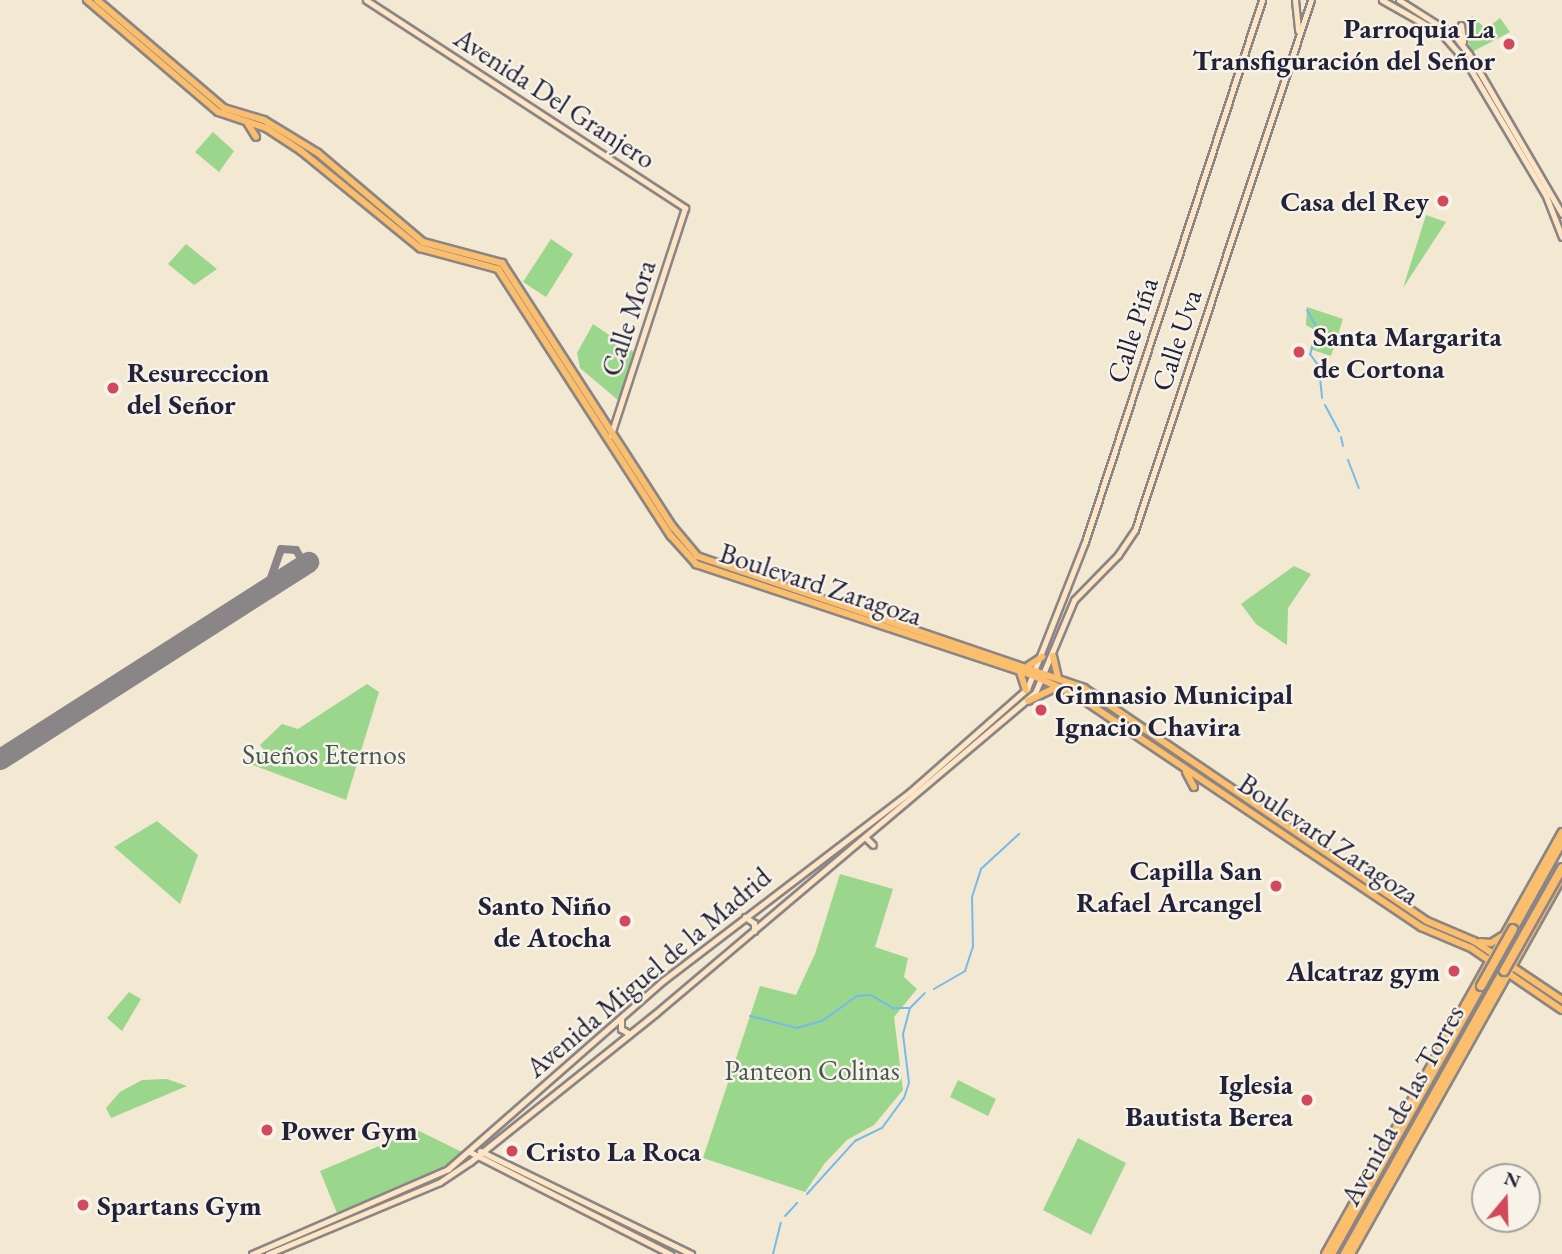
<!DOCTYPE html>
<meta charset="utf-8">
<style>
body{margin:0}
#map{position:relative;width:1562px;height:1254px;overflow:hidden;background:#f3e8d2;font-family:"EB Garamond",serif}
div>[style]{position:absolute}
.green>*{inset:0;background:#9ad68b}
.stream>*{height:2px;margin:-1px;padding:0 1px;transform-origin:1px;border-radius:1px;background:#75baec}
.taxiway>*{height:8px;margin:-4px;padding:0 4px;transform-origin:4px;border-radius:4px;background:#8a8586}
.runway>*{height:21px;margin:-10.5px;padding:0 10.5px;transform-origin:10.5px;border-radius:10.5px;background:#8a8586}
.roads{filter:drop-shadow(2px 0 #8a8586) drop-shadow(-2px 0 #8a8586) drop-shadow(0 2px #8a8586) drop-shadow(0 -2px #8a8586)}
.secondary>*{height:5px;margin:-2.5px;padding:0 2.5px;transform-origin:2.5px;border-radius:2.5px;background:#fde5c5}
.primary>*{height:6px;margin:-3px;padding:0 3px;transform-origin:3px;border-radius:3px;background:#fabe6d}
.highway>*{height:8px;margin:-4px;padding:0 4px;transform-origin:4px;border-radius:4px;background:#fabe6d}
.bridges{filter:drop-shadow(2px 0 #8a8586) drop-shadow(-2px 0 #8a8586) drop-shadow(0 2px #8a8586) drop-shadow(0 -2px #8a8586)}
.highway-bridge>*{height:8px;margin:-4px;padding:0 4px;transform-origin:4px;border-radius:4px;background:#fabe6d}
.dots>*{width:19px;height:19px;translate:-50% -50%;box-sizing:border-box;border:4px solid #f7f3e8;border-radius:50%}
span{translate:-50% -50%;white-space:nowrap;text-align:center;line-height:1.15;-webkit-text-stroke:5px #f7f3e8;paint-order:stroke}
.poi-label{font-size:28px;color:#22223b;font-weight:700}
.right{translate:-100% -50%;text-align:right}
.left{translate:0 -50%;text-align:left}
.street-label{font-size:28px;color:#22223b}
.park-label{font-size:28px;color:#465853}
.north{position:absolute;left:1471px;top:1163px;width:70px;height:70px;box-sizing:border-box;background:#f7f3e8;border:2px solid #a29fa3;border-radius:50%;rotate:19deg;font-size:19px;font-weight:700;line-height:28px;text-align:center;color:#22223b}
.north::after{content:'';display:block;margin:auto;width:24px;height:32px;background:#d1495b;clip-path:polygon(50% 0,100% 100%,50% 72%,0 100%)}
</style>
<div id="map">
<div class="green">
<div style="clip-path:polygon(1472px 16px,1486px 29px,1500px 18px,1510px 32px,1472px 52px,1463px 29px)"></div>
<div style="clip-path:polygon(213px 132px,234px 151px,219px 172px,195px 152px)"></div>
<div style="clip-path:polygon(1426px 215px,1446px 222px,1403px 288px)"></div>
<div style="clip-path:polygon(551px 239px,573px 254px,546px 297px,523px 282px)"></div>
<div style="clip-path:polygon(186px 244px,217px 269px,194px 285px,168px 264px)"></div>
<div style="clip-path:polygon(1307px 307px,1343px 319px,1331px 356px,1310px 349px,1316px 331px,1306px 325px)"></div>
<div style="clip-path:polygon(593px 324px,634px 352px,619px 401px,580px 368px,577px 353px)"></div>
<div style="clip-path:polygon(1294px 566px,1311px 574px,1288px 608px,1287px 645px,1256px 624px,1241px 604px)"></div>
<div style="clip-path:polygon(367px 684px,379px 692px,346px 800px,245px 762px,264px 750px,260px 745px,282px 724px,298px 729px)"></div>
<div style="clip-path:polygon(157px 821px,198px 855px,180px 904px,114px 847px)"></div>
<div style="clip-path:polygon(840px 874px,893px 889px,875px 947px,908px 958px,904px 977px,917px 989px,894px 1017px,903px 1090px,874px 1125px,847px 1140px,825px 1163px,805px 1192px,703px 1158px,760px 986px,796px 995px,815px 954px)"></div>
<div style="clip-path:polygon(129px 992px,141px 999px,122px 1031px,107px 1018px)"></div>
<div style="clip-path:polygon(167px 1079px,187px 1086px,111px 1118px,106px 1108px,120px 1092px,142px 1080px)"></div>
<div style="clip-path:polygon(958px 1080px,996px 1099px,988px 1116px,950px 1097px)"></div>
<div style="clip-path:polygon(417px 1130px,464px 1153px,433px 1173px,337px 1213px,320px 1171px)"></div>
<div style="clip-path:polygon(1078px 1138px,1126px 1163px,1091px 1235px,1043px 1210px)"></div>
</div>
<div class="stream">
<div style="left:1307px;top:310px;width:23px;rotate:61deg"></div>
<div style="left:1318px;top:330px;width:25px;rotate:108deg"></div>
<div style="left:1310px;top:354px;width:17px;rotate:54deg"></div>
<div style="left:1320px;top:378px;width:20px;rotate:84deg"></div>
<div style="left:1325px;top:405px;width:30px;rotate:62deg"></div>
<div style="left:1341px;top:437px;width:9px;rotate:77deg"></div>
<div style="left:1348px;top:460px;width:30px;rotate:69deg"></div>
<div style="left:934px;top:989px;width:36px;rotate:-30deg"></div>
<div style="left:965px;top:971px;width:26px;rotate:-72deg"></div>
<div style="left:973px;top:946px;width:49px;rotate:-91.2deg"></div>
<div style="left:972px;top:897px;width:29px;rotate:-72deg"></div>
<div style="left:981px;top:869px;width:52px;rotate:-42.6deg"></div>
<div style="left:750px;top:1016px;width:49px;rotate:14.3deg"></div>
<div style="left:797px;top:1028px;width:26px;rotate:-16deg"></div>
<div style="left:822px;top:1021px;width:43px;rotate:-35.5deg"></div>
<div style="left:857px;top:996px;width:14px;rotate:-4deg"></div>
<div style="left:871px;top:995px;width:26px;rotate:31deg"></div>
<div style="left:893px;top:1008px;width:16px"></div>
<div style="left:807px;top:1194px;width:72px;rotate:-47.8deg"></div>
<div style="left:855px;top:1141px;width:30px;rotate:-26deg"></div>
<div style="left:882px;top:1128px;width:37px;rotate:-54deg"></div>
<div style="left:904px;top:1098px;width:16px;rotate:-72deg"></div>
<div style="left:909px;top:1083px;width:49px;rotate:-97deg"></div>
<div style="left:903px;top:1034px;width:27px;rotate:-75deg"></div>
<div style="left:910px;top:1008px;width:21px;rotate:-45deg"></div>
<div style="left:785px;top:1216px;width:18px;rotate:-47deg"></div>
<div style="left:773px;top:1254px;width:32px;rotate:-76deg"></div>
</div>
<div class="taxiway">
<div style="left:267px;top:589px;width:42px;rotate:-70.7deg"></div>
<div style="left:281px;top:549px;width:15px;rotate:4deg"></div>
<div style="left:296px;top:550px;width:12px;rotate:59deg"></div>
<div style="left:302px;top:560px;width:10px;rotate:114deg"></div>
</div>
<div class="runway">
<div style="left:0;top:759px;width:366px;rotate:-32.6deg"></div>
</div>
<div class="roads">
<div class="secondary">
<div style="left:366px;top:0;width:381px;rotate:33.1deg"></div>
<div style="left:685px;top:208px;width:239px;rotate:108.1deg"></div>
<div style="left:1295px;top:0;width:31px;rotate:84deg"></div>
<div style="left:1382px;top:0;width:69px;rotate:29.5deg"></div>
<div style="left:1442px;top:34px;width:35px;rotate:49deg"></div>
<div style="left:1465px;top:60px;width:158px;rotate:59.2deg"></div>
<div style="left:1546px;top:196px;width:44px;rotate:68.7deg"></div>
<div style="left:1399px;top:0;width:65px;rotate:32.5deg"></div>
<div style="left:1454px;top:35px;width:24px;rotate:52deg"></div>
<div style="left:1469px;top:54px;width:185px;rotate:59.8deg"></div>
<div style="left:1461px;top:25px;width:17px;rotate:83deg"></div>
<div style="left:865px;top:837px;width:11px;rotate:45deg"></div>
<div style="left:745px;top:917px;width:11px;rotate:34deg"></div>
<div style="left:754px;top:923px;width:8px;rotate:90deg"></div>
<div style="left:621px;top:1018px;width:11px;rotate:90deg"></div>
<div style="left:621px;top:1029px;width:10px;rotate:29deg"></div>
<div style="left:480px;top:1151px;width:235px;rotate:26deg"></div>
<div style="left:470px;top:1152px;width:225px;rotate:27deg"></div>
<div style="left:252px;top:1254px;width:214px;rotate:-23.4deg"></div>
<div style="left:448px;top:1169px;width:287px;rotate:-41.2deg"></div>
<div style="left:664px;top:980px;width:310px;rotate:-37.4deg"></div>
<div style="left:910px;top:792px;width:156px;rotate:-41.4deg"></div>
<div style="left:1027px;top:689px;width:158px;rotate:-68.5deg"></div>
<div style="left:1085px;top:542px;width:570px;rotate:-71.91deg"></div>
<div style="left:268px;top:1254px;width:186px;rotate:-22.7deg"></div>
<div style="left:440px;top:1182px;width:36px;rotate:-34deg"></div>
<div style="left:470px;top:1162px;width:238px;rotate:-38.7deg"></div>
<div style="left:656px;top:1013px;width:496px;rotate:-40.2deg"></div>
<div style="left:1035px;top:693px;width:101px;rotate:-67.2deg"></div>
<div style="left:1074px;top:600px;width:63px;rotate:-45.6deg"></div>
<div style="left:1118px;top:555px;width:30px;rotate:-56deg"></div>
<div style="left:1135px;top:530px;width:558px;rotate:-71.63deg"></div>
</div>
<div class="primary">
<div style="left:87px;top:0;width:172px;rotate:40.5deg"></div>
<div style="left:218px;top:112px;width:51px;rotate:18.4deg"></div>
<div style="left:266px;top:128px;width:42px;rotate:33.3deg"></div>
<div style="left:301px;top:151px;width:154px;rotate:39.2deg"></div>
<div style="left:420px;top:248px;width:81px;rotate:15.1deg"></div>
<div style="left:498px;top:269px;width:318px;rotate:57.1deg"></div>
<div style="left:671px;top:536px;width:38px;rotate:48deg"></div>
<div style="left:696px;top:564px;width:356px;rotate:18.3deg"></div>
<div style="left:1034px;top:676px;width:46px;rotate:24.3deg"></div>
<div style="left:1076px;top:695px;width:416px;rotate:33.9deg"></div>
<div style="left:1421px;top:927px;width:54px;rotate:22.8deg"></div>
<div style="left:1471px;top:948px;width:110px;rotate:34.3deg"></div>
<div style="left:97px;top:0;width:167px;rotate:40.4deg"></div>
<div style="left:224px;top:108px;width:42px;rotate:16.7deg"></div>
<div style="left:264px;top:120px;width:63px;rotate:31.4deg"></div>
<div style="left:318px;top:153px;width:138px;rotate:40.3deg"></div>
<div style="left:423px;top:242px;width:82px;rotate:14.9deg"></div>
<div style="left:502px;top:263px;width:315px;rotate:57.1deg"></div>
<div style="left:673px;top:527px;width:38px;rotate:50deg"></div>
<div style="left:697px;top:556px;width:409px;rotate:18.8deg"></div>
<div style="left:1084px;top:688px;width:415px;rotate:34.2deg"></div>
<div style="left:1427px;top:921px;width:51px;rotate:23.1deg"></div>
<div style="left:1474px;top:941px;width:106px;rotate:33.8deg"></div>
<div style="left:248px;top:124px;width:15px;rotate:58deg"></div>
<div style="left:1053px;top:656px;width:22px;rotate:77deg"></div>
<div style="left:1028px;top:666px;width:17px;rotate:-33deg"></div>
<div style="left:1020px;top:672px;width:19px;rotate:72deg"></div>
<div style="left:1028px;top:701px;width:32px;rotate:-26deg"></div>
<div style="left:1186px;top:772px;width:17px;rotate:62deg"></div>
<div style="left:1480px;top:942px;width:11px;rotate:5deg"></div>
<div style="left:1491px;top:943px;width:13px;rotate:-32deg"></div>
<div style="left:1325px;top:1254px;width:484px;rotate:-60.7deg"></div>
<div style="left:1351px;top:1254px;width:431px;rotate:-60.7deg"></div>
</div>
<div class="highway">
<div style="left:1513px;top:929px;width:101px;rotate:-60.9deg"></div>
<div style="left:1331px;top:1254px;width:307px;rotate:-60.8deg"></div>
<div style="left:1345px;top:1254px;width:325px;rotate:-60.7deg"></div>
</div>
</div>
<div class="bridges">
<div class="highway-bridge">
<div style="left:1504px;top:971px;width:118px;rotate:-60.6deg"></div>
<div style="left:1481px;top:986px;width:65px;rotate:-60.7deg"></div>
</div>
</div>
<div class="dots">
<div style="left:1509px;top:44px;background:#d1495b"></div>
<div style="left:1443px;top:201px;background:#d1495b"></div>
<div style="left:1299px;top:352px;background:#d1495b"></div>
<div style="left:113px;top:388px;background:#d1495b"></div>
<div style="left:1041px;top:710px;background:#d1495b"></div>
<div style="left:1276px;top:886px;background:#d1495b"></div>
<div style="left:625px;top:921px;background:#d1495b"></div>
<div style="left:1454px;top:971px;background:#d1495b"></div>
<div style="left:1307px;top:1100px;background:#d1495b"></div>
<div style="left:267px;top:1130px;background:#d1495b"></div>
<div style="left:512px;top:1151px;background:#d1495b"></div>
<div style="left:83px;top:1205px;background:#d1495b"></div>
</div>
<div class="poi-label">
<span class="right" style="left:1495px;top:44px">Parroquia La<br>Transfiguración del Señor</span>
<span class="right" style="left:1429px;top:201px">Casa del Rey</span>
<span class="left" style="left:1313px;top:352px">Santa Margarita<br>de Cortona</span>
<span class="left" style="left:127px;top:388px">Resureccion<br>del Señor</span>
<span class="left" style="left:1055px;top:710px">Gimnasio Municipal<br>Ignacio Chavira</span>
<span class="right" style="left:1262px;top:886px">Capilla San<br>Rafael Arcangel</span>
<span class="right" style="left:611px;top:921px">Santo Niño<br>de Atocha</span>
<span class="right" style="left:1440px;top:971px">Alcatraz gym</span>
<span class="right" style="left:1293px;top:1100px">Iglesia<br>Bautista Berea</span>
<span class="left" style="left:281px;top:1130px">Power Gym</span>
<span class="left" style="left:526px;top:1151px">Cristo La Roca</span>
<span class="left" style="left:97px;top:1205px">Spartans Gym</span>
</div>
<div class="street-label">
<span style="left:555px;top:98px;rotate:33deg">Avenida Del Granjero</span>
<span style="left:628px;top:318px;rotate:-72deg">Calle Mora</span>
<span style="left:1132px;top:330px;rotate:-72deg">Calle Piña</span>
<span style="left:1176px;top:340px;rotate:-72deg">Calle Uva</span>
<span style="left:821px;top:584px;rotate:18deg">Boulevard Zaragoza</span>
<span style="left:1329px;top:839px;rotate:34deg">Boulevard Zaragoza</span>
<span style="left:648px;top:972px;rotate:-40deg">Avenida Miguel de la Madrid</span>
<span style="left:1402px;top:1105px;rotate:-61deg">Avenida de las Torres</span>
</div>
<div class="park-label">
<span style="left:324px;top:754px">Sueños Eternos</span>
<span style="left:812px;top:1070px">Panteon Colinas</span>
</div>
<div class="north">N</div>
</div>
